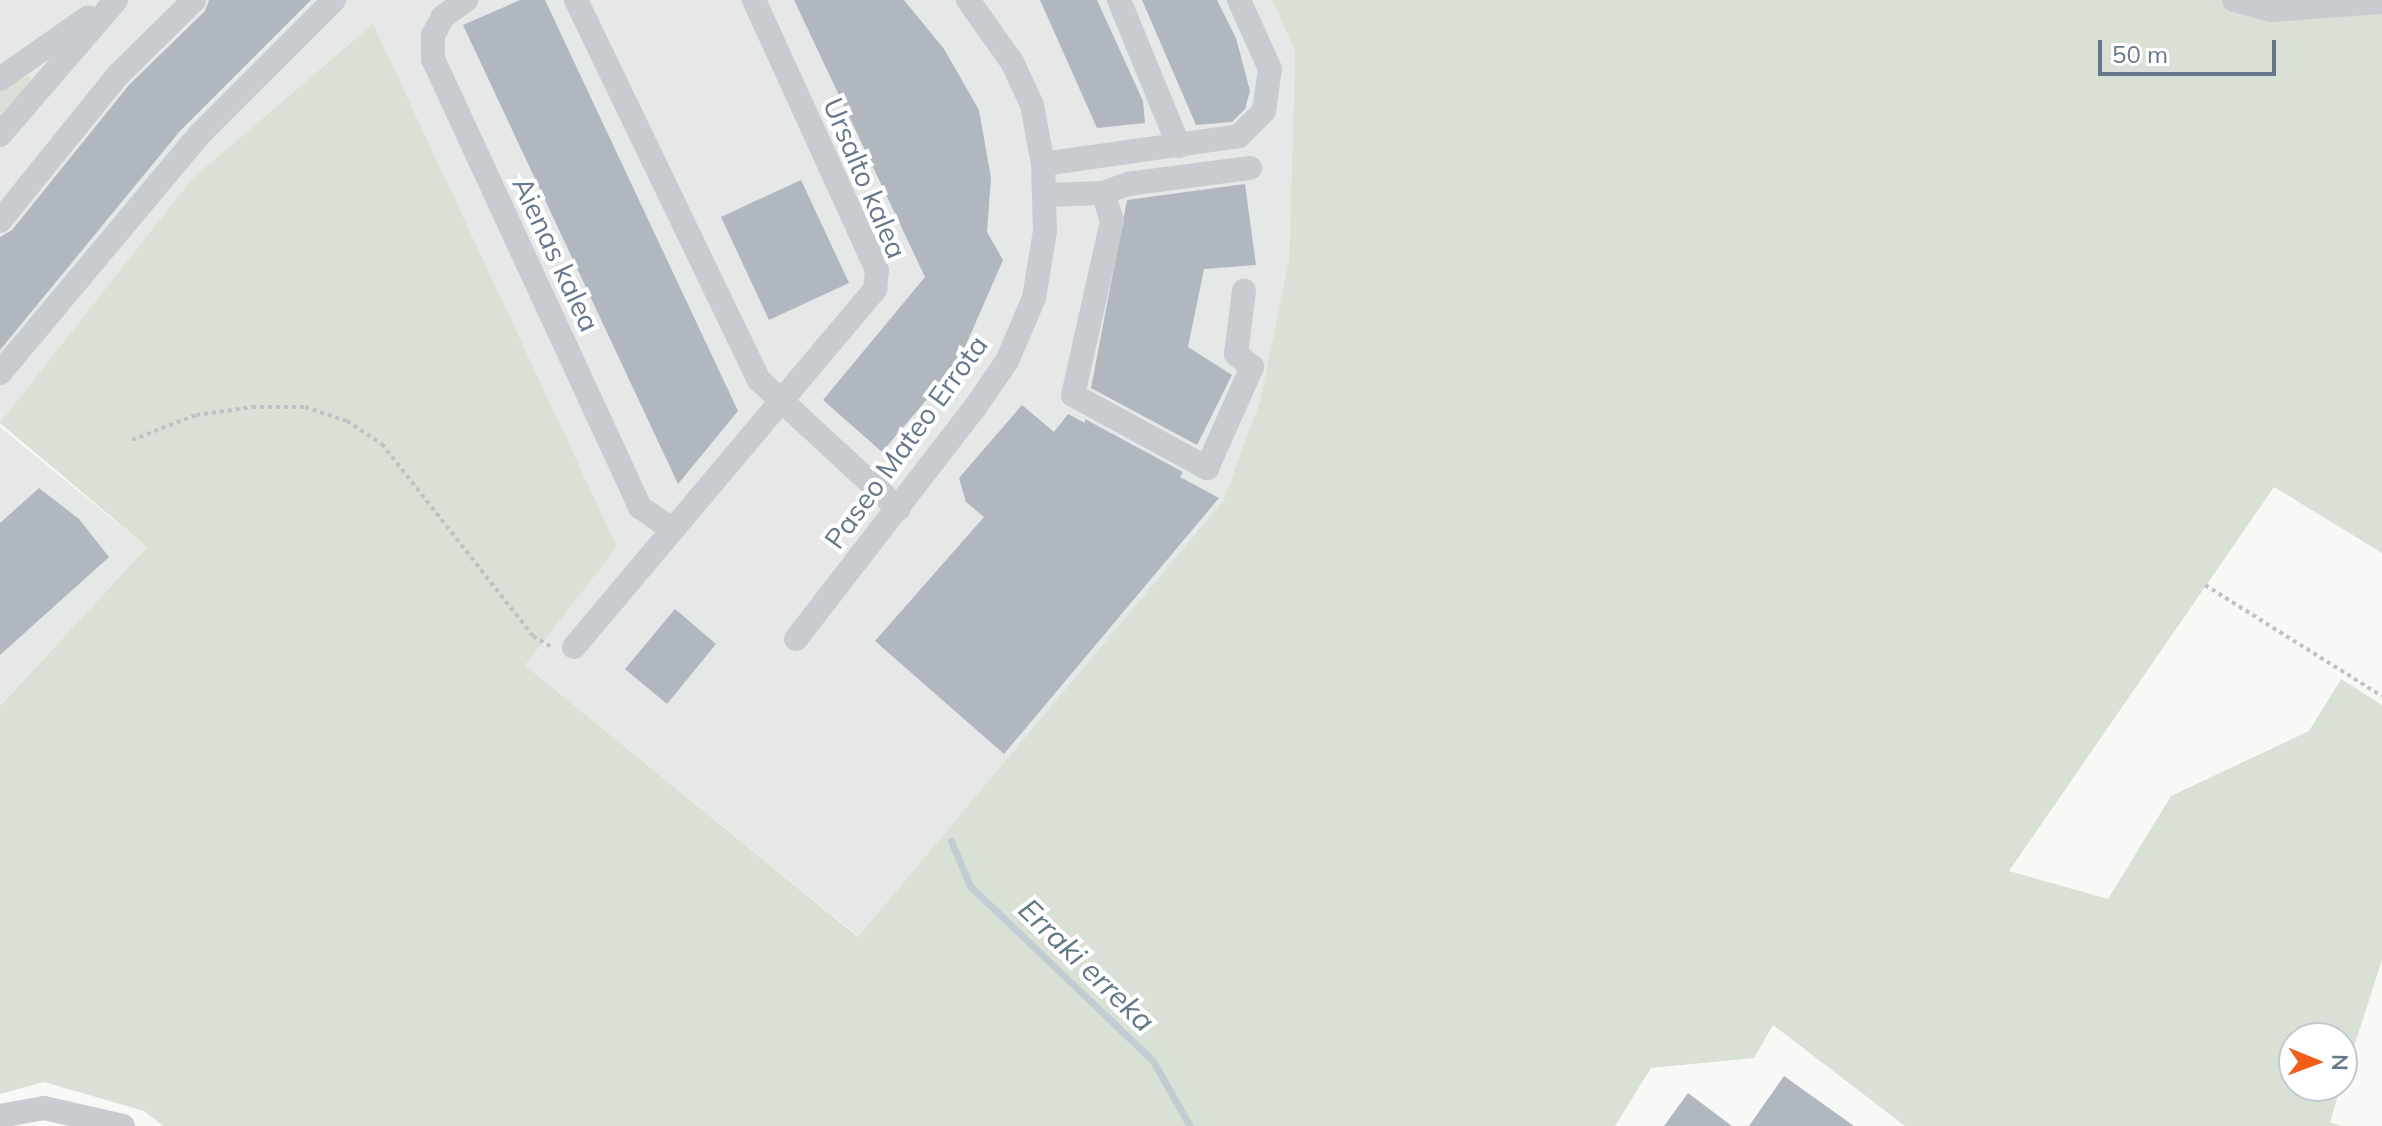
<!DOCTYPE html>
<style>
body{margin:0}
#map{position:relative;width:2382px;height:1126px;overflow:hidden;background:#f8f9f6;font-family:Mulish,sans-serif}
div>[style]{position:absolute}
.built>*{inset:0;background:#e6e8e7}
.green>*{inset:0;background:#d9e1d6}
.stream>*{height:7px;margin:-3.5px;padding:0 3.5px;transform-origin:3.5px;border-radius:3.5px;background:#c2cdd3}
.building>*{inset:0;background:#b0b7bf}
.path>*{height:4px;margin-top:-2px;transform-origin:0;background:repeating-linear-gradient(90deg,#bfc2c4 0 4px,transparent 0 8px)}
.minor>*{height:24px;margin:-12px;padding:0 12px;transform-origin:12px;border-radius:12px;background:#c8ccd0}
span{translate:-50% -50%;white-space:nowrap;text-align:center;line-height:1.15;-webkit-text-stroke:8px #fff;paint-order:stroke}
.street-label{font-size:28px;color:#65778a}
.water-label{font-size:30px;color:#617885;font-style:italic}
.north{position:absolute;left:2278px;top:1022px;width:80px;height:80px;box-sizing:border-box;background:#fff;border:2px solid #c1c9d0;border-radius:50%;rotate:91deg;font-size:22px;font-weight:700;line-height:32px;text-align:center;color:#65778a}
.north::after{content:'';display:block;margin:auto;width:28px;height:36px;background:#f35d1b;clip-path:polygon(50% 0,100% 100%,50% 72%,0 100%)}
.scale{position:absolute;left:2098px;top:40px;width:178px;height:36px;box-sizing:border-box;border:4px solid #65778a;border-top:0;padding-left:10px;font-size:24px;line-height:28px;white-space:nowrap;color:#65778a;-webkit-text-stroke:6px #fff;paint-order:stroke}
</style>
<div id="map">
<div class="built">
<div style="clip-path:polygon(0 0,1272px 0,1295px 52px,1289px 258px,1260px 401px,1223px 501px,859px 937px,525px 665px,0 423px)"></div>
<div style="clip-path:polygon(0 427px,147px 547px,0 706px)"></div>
</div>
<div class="green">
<div style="clip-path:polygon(1272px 0,2382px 0,2382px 553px,2274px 487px,2009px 871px,2108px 899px,2171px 796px,2309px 731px,2341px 679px,2382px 705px,2382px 960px,2342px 1084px,2342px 1038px,2294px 1038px,2294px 1086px,2341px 1086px,2330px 1122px,2341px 1126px,1905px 1126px,1773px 1025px,1754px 1058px,1651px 1068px,1615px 1126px,163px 1126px,144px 1111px,44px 1082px,0 1094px,0 706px,147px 547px,0 423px,192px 179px,373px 24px,617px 547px,525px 665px,858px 937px,1223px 501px,1260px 401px,1289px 258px,1295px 52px)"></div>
<div style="clip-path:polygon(29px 75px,32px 82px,0 122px,0 89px)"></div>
</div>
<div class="stream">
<div style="left:951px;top:841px;width:49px;rotate:67.1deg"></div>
<div style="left:970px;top:886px;width:253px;rotate:43.7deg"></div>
<div style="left:1153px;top:1061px;width:75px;rotate:60.4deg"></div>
</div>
<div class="building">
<div style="clip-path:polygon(209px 0,311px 0,180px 131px,0 350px,0 237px,12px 230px,129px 85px,205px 11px)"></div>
<div style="clip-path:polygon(520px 0,545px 0,738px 411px,678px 484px,463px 25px)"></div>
<div style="clip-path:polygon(794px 0,904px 0,944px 49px,979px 110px,991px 178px,987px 232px,1003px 260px,958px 363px,882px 452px,823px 400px,925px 277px)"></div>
<div style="clip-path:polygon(1040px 0,1097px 0,1143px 101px,1145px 123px,1097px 128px)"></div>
<div style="clip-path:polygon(1142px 0,1217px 0,1236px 38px,1250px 91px,1245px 109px,1232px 122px,1196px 125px)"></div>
<div style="clip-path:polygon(801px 180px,849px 283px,769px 320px,721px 217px)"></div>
<div style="clip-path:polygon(1245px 184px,1256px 265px,1204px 269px,1188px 347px,1232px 375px,1197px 445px,1091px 388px,1127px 200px)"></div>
<div style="clip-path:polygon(1022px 405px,1054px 432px,1068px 414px,1085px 423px,1085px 419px,1183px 472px,1180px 477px,1219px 498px,1004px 754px,875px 641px,984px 517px,966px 502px,959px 478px)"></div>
<div style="clip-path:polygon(39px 488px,79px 519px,109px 557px,0 655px,0 523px)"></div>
<div style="clip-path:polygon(675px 609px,716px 644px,667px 704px,625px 669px)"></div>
<div style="clip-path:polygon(1784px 1076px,1854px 1126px,1749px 1126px)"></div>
<div style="clip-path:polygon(1688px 1093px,1732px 1126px,1664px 1126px)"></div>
</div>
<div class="path">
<div style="left:132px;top:440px;width:69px;rotate:-21.3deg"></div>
<div style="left:196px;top:415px;width:57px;rotate:-8.1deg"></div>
<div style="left:252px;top:407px;width:53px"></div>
<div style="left:305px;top:407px;width:44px;rotate:18.4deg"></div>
<div style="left:347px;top:421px;width:42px;rotate:33.3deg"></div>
<div style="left:382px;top:444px;width:244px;rotate:51.8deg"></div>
<div style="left:533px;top:636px;width:21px;rotate:31deg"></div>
<div style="left:2205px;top:585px;width:209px;rotate:32.1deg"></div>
</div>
<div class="minor">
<div style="left:466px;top:0;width:29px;rotate:144deg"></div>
<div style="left:443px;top:17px;width:21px;rotate:119deg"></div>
<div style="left:433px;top:35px;width:24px;rotate:90deg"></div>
<div style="left:433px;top:59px;width:494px;rotate:65.2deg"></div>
<div style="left:640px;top:507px;width:38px;rotate:35deg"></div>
<div style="left:576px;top:0;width:422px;rotate:64.3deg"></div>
<div style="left:759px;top:380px;width:190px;rotate:42.7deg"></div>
<div style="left:1119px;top:0;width:158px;rotate:67.7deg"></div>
<div style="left:2234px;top:0;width:38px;rotate:15deg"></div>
<div style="left:2271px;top:10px;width:111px;rotate:-4.1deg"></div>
<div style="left:0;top:79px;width:108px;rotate:-34.9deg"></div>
<div style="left:0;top:135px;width:178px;rotate:-49.3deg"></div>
<div style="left:1043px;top:164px;width:198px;rotate:-8.1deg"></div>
<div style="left:1239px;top:136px;width:35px;rotate:-45deg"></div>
<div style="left:1264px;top:111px;width:42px;rotate:-81.9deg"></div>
<div style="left:1270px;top:69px;width:76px;rotate:-114.2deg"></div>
<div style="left:1103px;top:193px;width:29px;rotate:72deg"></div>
<div style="left:1112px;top:221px;width:178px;rotate:102.6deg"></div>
<div style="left:1073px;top:395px;width:153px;rotate:28.6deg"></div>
<div style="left:1207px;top:468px;width:111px;rotate:-66deg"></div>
<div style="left:1252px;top:367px;width:21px;rotate:-141deg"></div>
<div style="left:1236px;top:354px;width:64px;rotate:-82.8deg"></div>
<div style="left:1044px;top:195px;width:59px;rotate:-1.9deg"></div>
<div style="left:1103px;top:193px;width:27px;rotate:-20deg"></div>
<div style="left:1128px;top:184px;width:123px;rotate:-7.5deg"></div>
<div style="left:0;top:221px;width:188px;rotate:-51.1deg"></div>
<div style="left:118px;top:75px;width:107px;rotate:-44.6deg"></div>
<div style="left:0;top:373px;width:310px;rotate:-50.1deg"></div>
<div style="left:199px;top:135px;width:191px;rotate:-45deg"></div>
<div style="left:796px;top:639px;width:291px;rotate:-52.3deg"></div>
<div style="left:974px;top:409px;width:58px;rotate:-55.5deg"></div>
<div style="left:1007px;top:361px;width:69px;rotate:-66.8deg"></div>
<div style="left:1034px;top:298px;width:68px;rotate:-80.7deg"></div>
<div style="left:1045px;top:231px;width:67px;rotate:-91.7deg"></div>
<div style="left:1043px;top:164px;width:60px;rotate:-100.6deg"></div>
<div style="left:1032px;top:105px;width:47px;rotate:-114.9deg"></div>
<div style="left:1012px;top:62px;width:76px;rotate:-125.4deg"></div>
<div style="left:574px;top:647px;width:468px;rotate:-49.9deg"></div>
<div style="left:875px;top:289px;width:19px;rotate:-84deg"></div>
<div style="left:877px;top:270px;width:297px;rotate:-114.5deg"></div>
<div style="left:0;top:1116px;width:45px;rotate:-10.3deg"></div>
<div style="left:44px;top:1108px;width:81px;rotate:12.8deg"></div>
</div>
<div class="street-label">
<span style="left:865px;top:178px;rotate:67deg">Ursalto kalea</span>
<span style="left:556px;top:254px;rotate:65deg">Aienas kalea</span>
<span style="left:906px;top:442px;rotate:-54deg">Paseo Mateo Errota</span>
</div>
<div class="water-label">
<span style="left:1087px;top:965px;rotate:44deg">Erraki erreka</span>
</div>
<div class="north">N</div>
<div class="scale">50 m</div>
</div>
